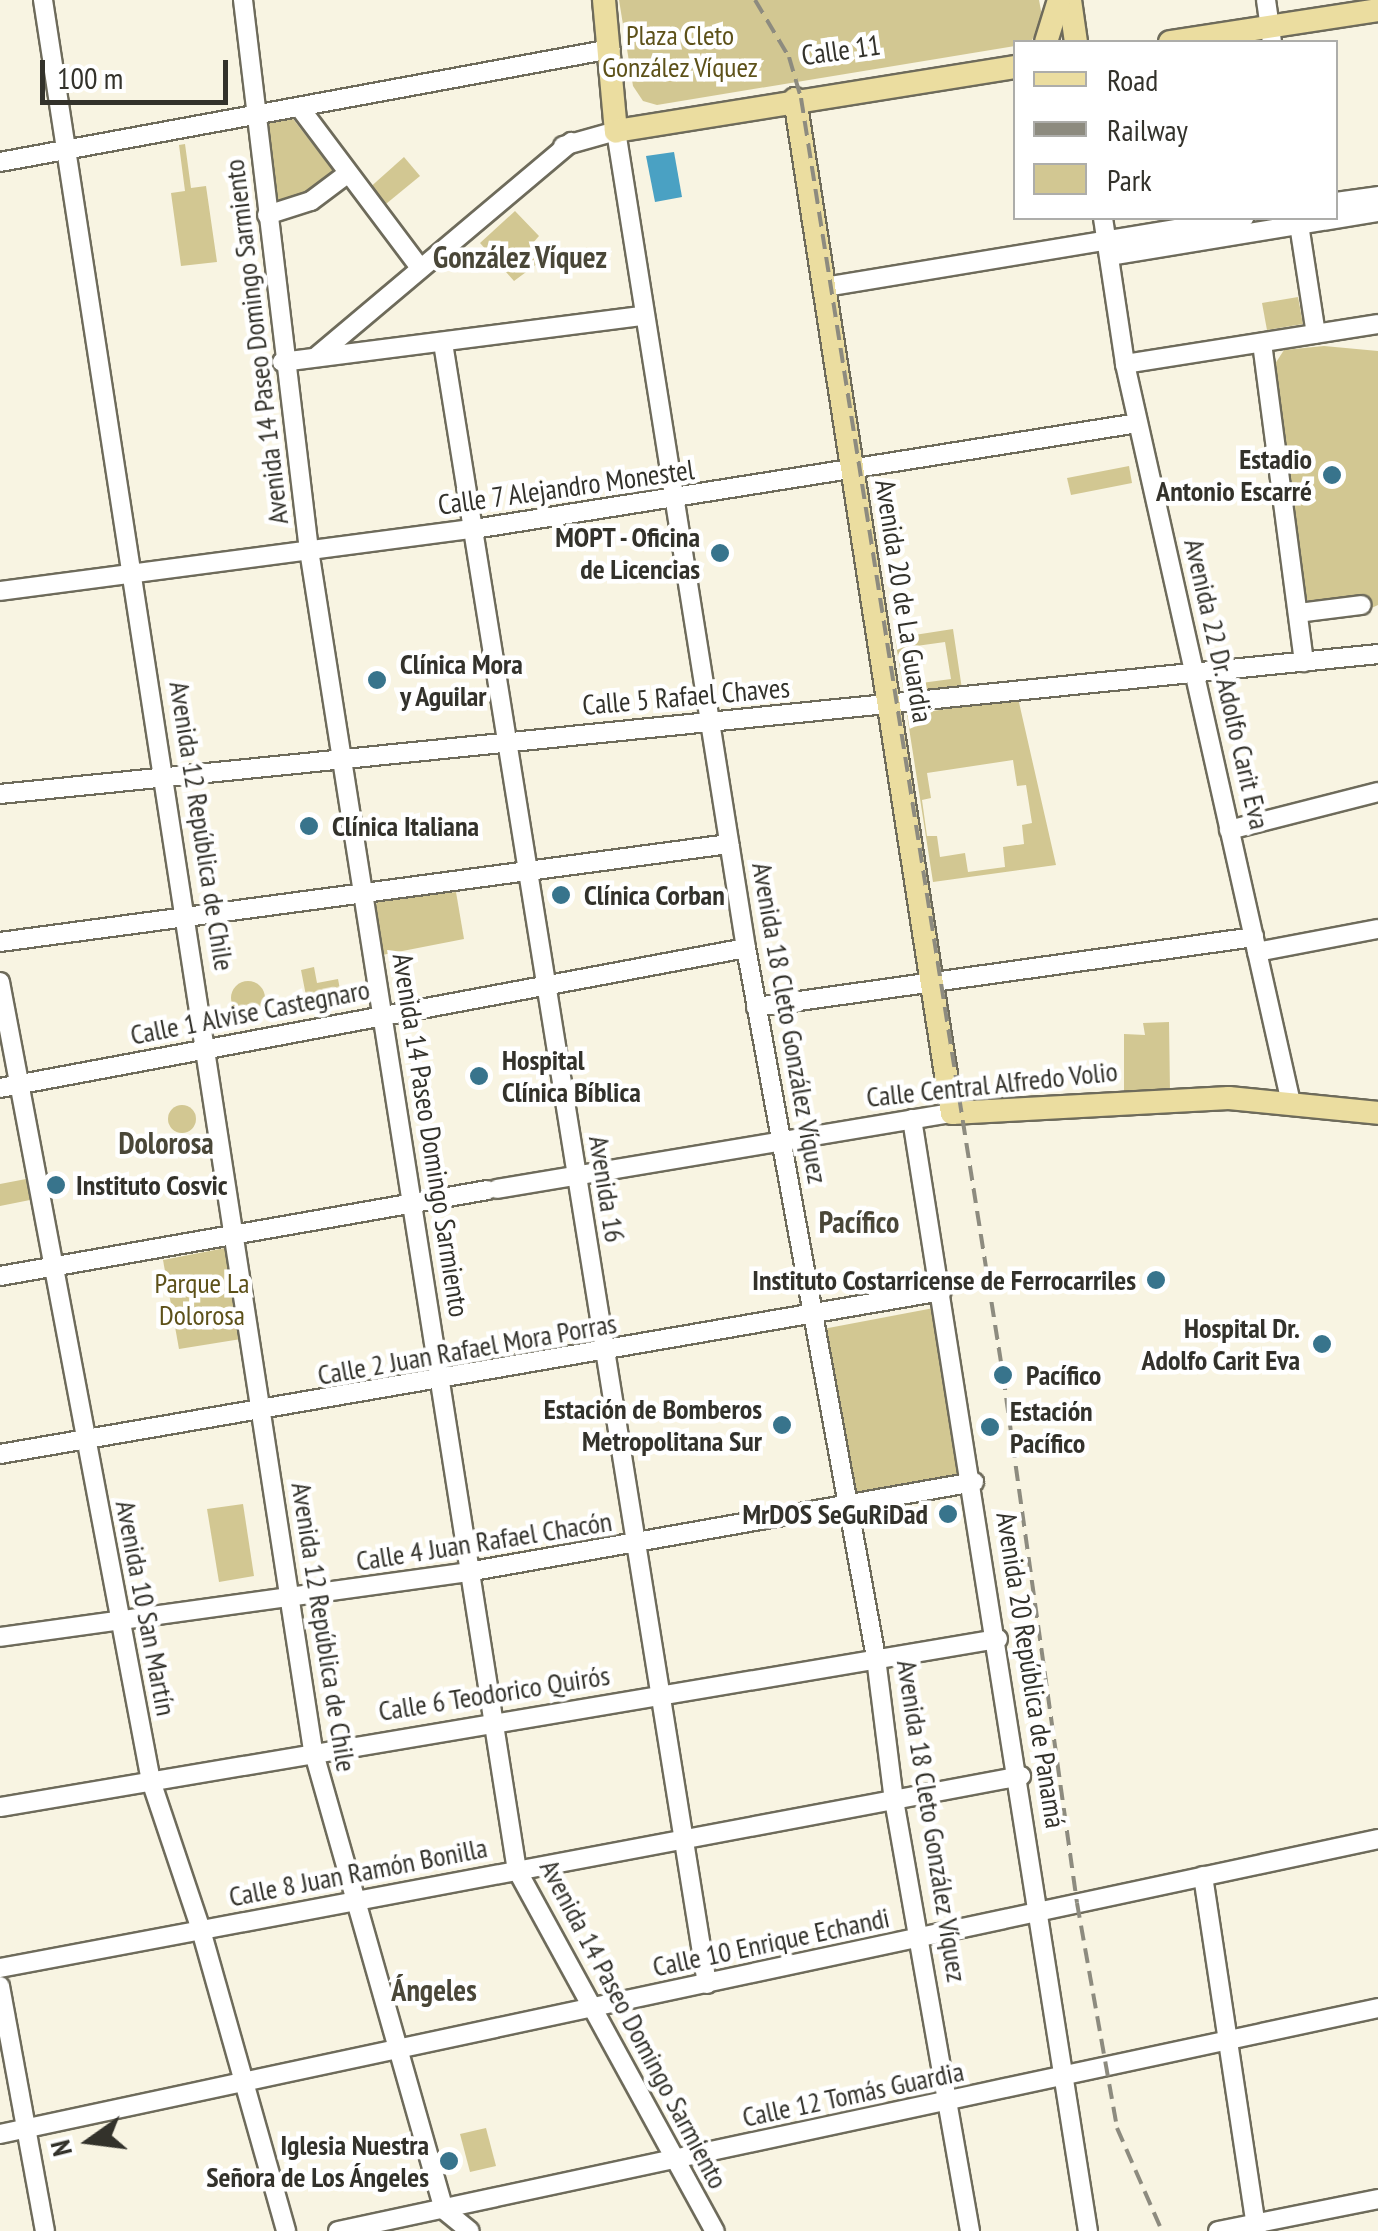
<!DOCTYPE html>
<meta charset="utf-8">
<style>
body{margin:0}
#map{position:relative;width:1378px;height:2231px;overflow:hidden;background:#f8f4e2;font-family:"PT Sans Narrow",sans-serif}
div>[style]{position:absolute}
.green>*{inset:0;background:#d2c792}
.round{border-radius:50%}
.water>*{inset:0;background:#4aa1c3}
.roads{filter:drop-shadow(2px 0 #6e6b5b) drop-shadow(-2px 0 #6e6b5b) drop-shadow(0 2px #6e6b5b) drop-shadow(0 -2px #6e6b5b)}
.minor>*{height:18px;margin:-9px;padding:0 9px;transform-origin:9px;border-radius:9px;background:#fff}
.major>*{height:22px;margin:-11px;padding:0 11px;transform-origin:11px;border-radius:11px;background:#ebdda0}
.rail>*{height:4px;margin-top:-2px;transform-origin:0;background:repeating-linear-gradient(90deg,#8d8b7f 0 15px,transparent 0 23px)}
.dots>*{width:28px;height:28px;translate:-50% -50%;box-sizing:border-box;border:5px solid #fff;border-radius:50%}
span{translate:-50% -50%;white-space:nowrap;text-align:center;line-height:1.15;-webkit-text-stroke:9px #fff;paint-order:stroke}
.park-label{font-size:28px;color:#5d5119}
.street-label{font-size:28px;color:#33322b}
.poi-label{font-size:28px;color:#33322b;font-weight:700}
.right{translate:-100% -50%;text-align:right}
.left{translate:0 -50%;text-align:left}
.neighbourhood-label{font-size:30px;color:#4a4738;font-weight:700}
.legend{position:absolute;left:1013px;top:40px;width:325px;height:180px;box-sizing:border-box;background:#fff;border:2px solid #adadaa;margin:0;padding:12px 18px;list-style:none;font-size:30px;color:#33322b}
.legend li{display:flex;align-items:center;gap:20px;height:50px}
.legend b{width:50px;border:2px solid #adadaa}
.north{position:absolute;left:40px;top:2091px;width:100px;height:100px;-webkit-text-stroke:8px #fff;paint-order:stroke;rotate:256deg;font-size:28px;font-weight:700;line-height:40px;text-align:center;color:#33322b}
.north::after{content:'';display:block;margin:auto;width:35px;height:45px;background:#33322b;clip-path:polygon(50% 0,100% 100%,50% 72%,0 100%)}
.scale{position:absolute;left:40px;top:60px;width:188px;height:45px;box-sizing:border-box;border:5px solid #33322b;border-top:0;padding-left:12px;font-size:30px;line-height:35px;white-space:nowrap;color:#33322b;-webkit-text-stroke:8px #fff;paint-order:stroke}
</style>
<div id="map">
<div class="green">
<div style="clip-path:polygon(619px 0,1039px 0,1043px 21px,1032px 40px,1015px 46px,657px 105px,643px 101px,633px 86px)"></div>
<div style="clip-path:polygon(290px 115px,335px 173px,305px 194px,273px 201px,263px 121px)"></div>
<div style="clip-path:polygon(185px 144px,191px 188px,206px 186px,217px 262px,181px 266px,171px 193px,185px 191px,179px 145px)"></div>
<div style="clip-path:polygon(404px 157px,420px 176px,381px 208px,367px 190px)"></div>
<div style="clip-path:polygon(515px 211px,539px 236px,532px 244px,545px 258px,514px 281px,480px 243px)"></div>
<div style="clip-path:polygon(1298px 297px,1303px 324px,1267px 330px,1262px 303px)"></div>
<div style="clip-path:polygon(1324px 346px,1378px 351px,1378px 605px,1363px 612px,1303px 599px,1273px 367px,1284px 350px)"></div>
<div style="clip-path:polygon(1129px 466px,1132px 483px,1071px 495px,1067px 478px)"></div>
<div style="clip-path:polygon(evenodd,953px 629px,962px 689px,904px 694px,895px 638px,953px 629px,945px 642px,951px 679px,914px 684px,909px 647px,945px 642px)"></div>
<div style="clip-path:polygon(evenodd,1018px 698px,1056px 865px,933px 882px,907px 715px,1018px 698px,1013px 760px,1017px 786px,1026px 785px,1032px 823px,1022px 825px,1024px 844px,1003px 847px,1005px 867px,968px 872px,965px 853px,940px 857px,937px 836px,927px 836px,922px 800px,931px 798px,927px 773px,1013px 760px)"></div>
<div style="clip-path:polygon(456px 892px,464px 939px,382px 955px,373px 909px,379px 900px)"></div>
<div style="clip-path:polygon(314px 967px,317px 983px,338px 979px,342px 1000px,308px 1006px,301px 970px)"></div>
<div class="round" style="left:231px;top:981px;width:34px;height:34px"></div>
<div style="clip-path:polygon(1169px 1022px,1170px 1091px,1124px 1092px,1124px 1034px,1145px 1035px,1143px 1023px)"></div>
<div class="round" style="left:168px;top:1105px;width:28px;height:28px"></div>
<div style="clip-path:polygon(26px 1179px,30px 1200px,0 1206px,0 1184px)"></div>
<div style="clip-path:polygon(225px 1248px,241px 1339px,179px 1349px,163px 1260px)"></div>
<div style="clip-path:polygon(939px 1307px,967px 1477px,851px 1497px,823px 1329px)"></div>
<div style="clip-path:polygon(243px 1504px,254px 1576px,219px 1582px,207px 1509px)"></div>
<div style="clip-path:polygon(486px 2128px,496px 2166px,470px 2172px,460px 2134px)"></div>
</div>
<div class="water">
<div style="clip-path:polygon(674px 152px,682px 197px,655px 202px,646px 156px)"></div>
</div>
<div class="roads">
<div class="minor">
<div style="left:43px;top:0;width:1771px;rotate:81.23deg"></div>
<div style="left:313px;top:1750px;width:478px;rotate:74.1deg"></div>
<div style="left:444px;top:2210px;width:33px;rotate:39deg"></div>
<div style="left:243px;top:0;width:554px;rotate:83.16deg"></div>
<div style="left:309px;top:550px;width:1336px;rotate:81.05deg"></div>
<div style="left:517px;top:1870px;width:412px;rotate:61.3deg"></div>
<div style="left:1266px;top:0;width:42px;rotate:81.9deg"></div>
<div style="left:300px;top:108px;width:200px;rotate:53.1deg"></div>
<div style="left:563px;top:146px;width:55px;rotate:-15.8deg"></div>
<div style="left:616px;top:131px;width:827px;rotate:80.96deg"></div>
<div style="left:746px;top:948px;width:722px;rotate:79.62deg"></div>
<div style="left:876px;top:1658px;width:143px;rotate:82.8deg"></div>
<div style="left:894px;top:1800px;width:438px;rotate:80deg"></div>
<div style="left:0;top:162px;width:621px;rotate:-10.48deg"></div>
<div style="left:1336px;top:202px;width:42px;rotate:-8.1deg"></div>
<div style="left:267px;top:215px;width:46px;rotate:-17.7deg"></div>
<div style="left:311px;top:201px;width:45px;rotate:-36.9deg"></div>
<div style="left:1103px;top:218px;width:148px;rotate:81.4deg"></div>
<div style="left:1125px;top:364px;width:757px;rotate:77.34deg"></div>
<div style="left:1298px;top:218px;width:117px;rotate:81.2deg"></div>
<div style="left:1109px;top:256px;width:273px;rotate:-9.3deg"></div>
<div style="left:825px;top:287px;width:425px;rotate:-9.4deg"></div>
<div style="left:443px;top:343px;width:1662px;rotate:80.86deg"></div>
<div style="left:1262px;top:343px;width:322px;rotate:82.5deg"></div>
<div style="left:316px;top:357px;width:334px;rotate:-40.1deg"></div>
<div style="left:282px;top:362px;width:364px;rotate:-7.3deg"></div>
<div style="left:1125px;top:364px;width:256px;rotate:-9deg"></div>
<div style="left:0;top:591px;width:478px;rotate:-7.5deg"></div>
<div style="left:474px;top:529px;width:672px;rotate:-9.07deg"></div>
<div style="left:1298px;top:613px;width:64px;rotate:-7.2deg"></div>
<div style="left:0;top:794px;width:1385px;rotate:-5.8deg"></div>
<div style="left:1229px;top:830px;width:154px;rotate:-14.3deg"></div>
<div style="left:0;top:942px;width:736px;rotate:-7.66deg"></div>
<div style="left:1257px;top:952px;width:123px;rotate:-10.8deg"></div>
<div style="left:0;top:982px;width:813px;rotate:79.3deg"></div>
<div style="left:151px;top:1781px;width:157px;rotate:71.4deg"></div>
<div style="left:201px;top:1930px;width:313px;rotate:74.2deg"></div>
<div style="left:756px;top:1007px;width:503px;rotate:-8deg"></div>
<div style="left:0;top:1088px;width:759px;rotate:-10.63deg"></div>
<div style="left:912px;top:1119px;width:1126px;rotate:81.01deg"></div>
<div style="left:497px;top:1189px;width:461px;rotate:-9.5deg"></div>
<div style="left:0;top:1276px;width:495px;rotate:-10deg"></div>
<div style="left:0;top:1454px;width:956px;rotate:-9.82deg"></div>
<div style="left:0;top:1637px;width:478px;rotate:-7.9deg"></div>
<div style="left:473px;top:1571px;width:509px;rotate:-10.07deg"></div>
<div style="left:0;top:1807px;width:1012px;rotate:-9.56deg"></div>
<div style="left:1203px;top:1876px;width:359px;rotate:81.4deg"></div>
<div style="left:0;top:1968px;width:1039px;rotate:-10.65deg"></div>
<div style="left:0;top:1986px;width:249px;rotate:79.6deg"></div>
<div style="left:0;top:2134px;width:1409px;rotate:-12.08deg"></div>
<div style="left:338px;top:2231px;width:1064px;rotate:-12.1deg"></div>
<div style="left:1218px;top:2231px;width:163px;rotate:-11.3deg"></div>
</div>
<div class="major">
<div style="left:604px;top:0;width:132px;rotate:84.8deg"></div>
<div style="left:616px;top:131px;width:405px;rotate:-9.1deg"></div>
<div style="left:1070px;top:0;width:42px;rotate:81.9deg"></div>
<div style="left:1046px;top:42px;width:44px;rotate:-72.8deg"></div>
<div style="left:1170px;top:42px;width:210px;rotate:-8.7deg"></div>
<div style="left:795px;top:99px;width:1026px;rotate:81.2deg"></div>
<div style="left:952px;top:1113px;width:277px;rotate:-3.1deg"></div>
<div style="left:1229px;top:1098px;width:150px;rotate:5.7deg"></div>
</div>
</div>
<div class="rail">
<div style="left:755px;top:0;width:66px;rotate:59.2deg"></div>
<div style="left:789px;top:57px;width:43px;rotate:73.7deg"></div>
<div style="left:801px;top:98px;width:1293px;rotate:81.01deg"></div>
<div style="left:1003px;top:1375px;width:533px;rotate:82.02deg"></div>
<div style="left:1077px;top:1903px;width:229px;rotate:79.9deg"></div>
<div style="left:1117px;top:2128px;width:112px;rotate:66.4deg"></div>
</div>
<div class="dots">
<div style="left:1332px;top:475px;background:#38748c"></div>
<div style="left:720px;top:553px;background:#38748c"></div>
<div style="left:377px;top:680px;background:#38748c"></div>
<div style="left:309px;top:826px;background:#38748c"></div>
<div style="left:561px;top:895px;background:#38748c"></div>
<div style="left:479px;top:1076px;background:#38748c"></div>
<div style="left:56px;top:1185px;background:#38748c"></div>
<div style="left:1156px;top:1280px;background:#38748c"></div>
<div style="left:1322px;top:1344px;background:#38748c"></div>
<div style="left:1003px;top:1375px;background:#38748c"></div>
<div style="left:782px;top:1425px;background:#38748c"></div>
<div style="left:990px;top:1427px;background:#38748c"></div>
<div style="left:948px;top:1514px;background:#38748c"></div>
<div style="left:449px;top:2161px;background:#38748c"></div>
</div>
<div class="park-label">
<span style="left:680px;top:51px">Plaza Cleto<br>González Víquez</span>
<span style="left:202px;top:1299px">Parque La<br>Dolorosa</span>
</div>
<div class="street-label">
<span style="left:841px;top:50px;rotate:-8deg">Calle 11</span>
<span style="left:256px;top:342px;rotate:-97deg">Avenida 14 Paseo Domingo Sarmiento</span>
<span style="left:566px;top:487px;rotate:-8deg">Calle 7 Alejandro Monestel</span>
<span style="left:904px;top:601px;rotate:81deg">Avenida 20 de La Guardia</span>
<span style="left:1227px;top:684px;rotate:77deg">Avenida 22 Dr. Adolfo Carit Eva</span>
<span style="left:686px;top:696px;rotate:-5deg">Calle 5 Rafael Chaves</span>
<span style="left:202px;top:826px;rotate:81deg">Avenida 12 República de Chile</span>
<span style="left:250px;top:1012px;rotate:-11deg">Calle 1 Alvise Castegnaro</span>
<span style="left:790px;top:1023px;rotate:80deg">Avenida 18 Cleto González Víquez</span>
<span style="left:992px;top:1084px;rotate:-6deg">Calle Central Alfredo Volio</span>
<span style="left:431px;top:1135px;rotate:81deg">Avenida 14 Paseo Domingo Sarmiento</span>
<span style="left:607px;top:1189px;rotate:81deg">Avenida 16</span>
<span style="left:467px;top:1349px;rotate:-10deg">Calle 2 Juan Rafael Mora Porras</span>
<span style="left:484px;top:1541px;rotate:-9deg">Calle 4 Juan Rafael Chacón</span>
<span style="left:146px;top:1608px;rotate:79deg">Avenida 10 San Martín</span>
<span style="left:324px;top:1627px;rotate:81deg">Avenida 12 República de Chile</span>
<span style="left:1031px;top:1670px;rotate:81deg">Avenida 20 República de Panamá</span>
<span style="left:494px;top:1693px;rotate:-9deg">Calle 6 Teodorico Quirós</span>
<span style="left:932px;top:1821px;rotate:81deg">Avenida 18 Cleto González Víquez</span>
<span style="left:358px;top:1872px;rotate:-11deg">Calle 8 Juan Ramón Bonilla</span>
<span style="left:771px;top:1942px;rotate:-12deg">Calle 10 Enrique Echandi</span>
<span style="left:634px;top:2024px;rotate:62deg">Avenida 14 Paseo Domingo Sarmiento</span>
<span style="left:853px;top:2094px;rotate:-12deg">Calle 12 Tomás Guardia</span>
</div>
<div class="poi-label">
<span class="right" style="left:1312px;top:475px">Estadio<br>Antonio Escarré</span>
<span class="right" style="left:700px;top:553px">MOPT - Oficina<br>de Licencias</span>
<span class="left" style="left:400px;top:680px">Clínica Mora<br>y Aguilar</span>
<span class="left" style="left:332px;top:826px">Clínica Italiana</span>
<span class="left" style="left:584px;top:895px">Clínica Corban</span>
<span class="left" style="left:502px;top:1076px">Hospital<br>Clínica Bíblica</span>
<span class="left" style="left:76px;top:1185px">Instituto Cosvic</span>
<span class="right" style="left:1136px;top:1280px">Instituto Costarricense de Ferrocarriles</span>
<span class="right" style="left:1300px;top:1344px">Hospital Dr.<br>Adolfo Carit Eva</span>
<span class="left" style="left:1026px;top:1375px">Pacífico</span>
<span class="right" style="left:762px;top:1425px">Estación de Bomberos<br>Metropolitana Sur</span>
<span class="left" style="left:1010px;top:1427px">Estación<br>Pacífico</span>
<span class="right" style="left:928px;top:1514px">MrDOS SeGuRiDad</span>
<span class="right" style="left:429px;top:2161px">Iglesia Nuestra<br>Señora de Los Ángeles</span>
</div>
<div class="neighbourhood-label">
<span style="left:520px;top:257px">González Víquez</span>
<span style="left:166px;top:1143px">Dolorosa</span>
<span style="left:859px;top:1222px">Pacífico</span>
<span style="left:434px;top:1990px">Ángeles</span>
</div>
<ul class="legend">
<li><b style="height:12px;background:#ebdda0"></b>Road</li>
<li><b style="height:12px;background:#8d8b7f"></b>Railway</li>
<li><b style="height:28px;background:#d2c792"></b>Park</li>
</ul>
<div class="north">N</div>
<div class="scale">100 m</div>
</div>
